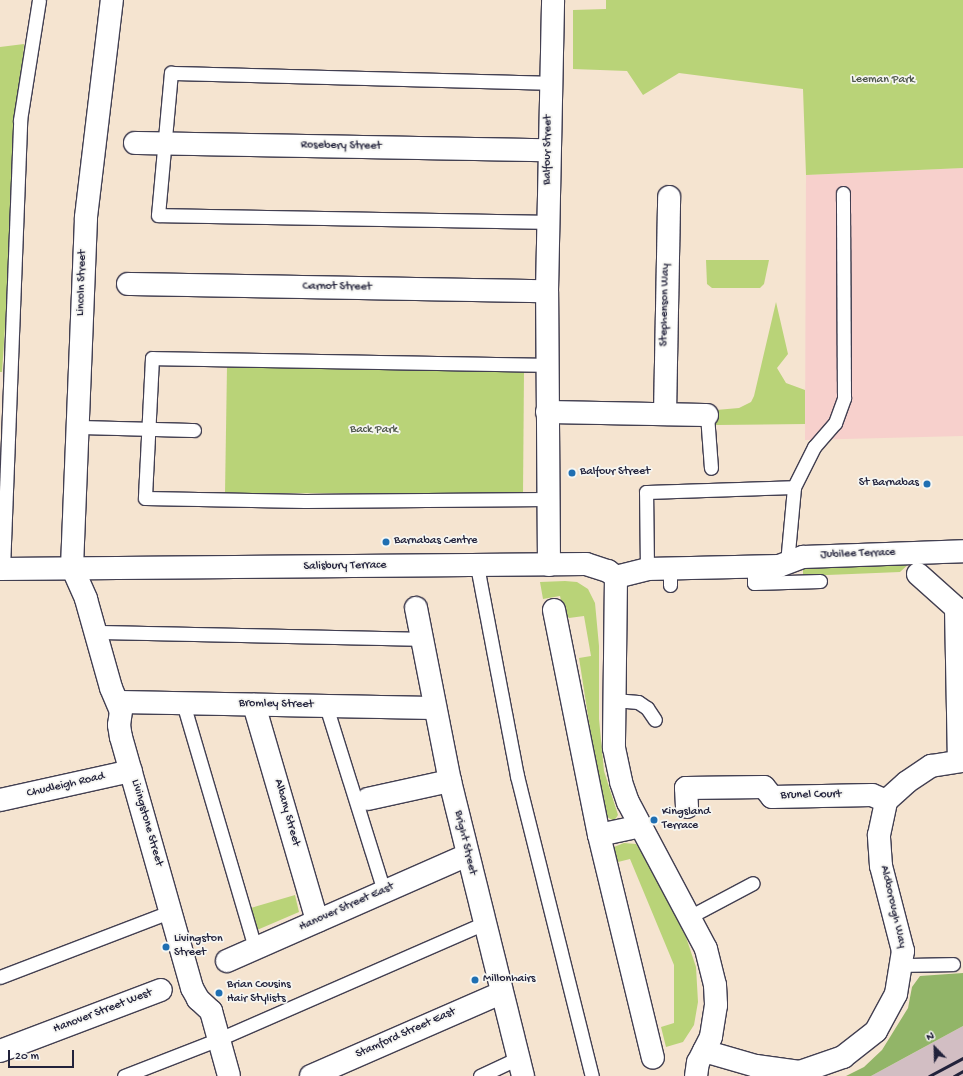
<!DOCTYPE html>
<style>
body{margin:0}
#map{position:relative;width:963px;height:1076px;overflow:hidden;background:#f5e4d0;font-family:"Gochi Hand",sans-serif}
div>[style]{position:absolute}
.built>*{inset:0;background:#f7d0cc}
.industrial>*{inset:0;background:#d2bec3}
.green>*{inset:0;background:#b9d378}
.forest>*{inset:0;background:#92b568}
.roads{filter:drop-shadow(1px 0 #423f51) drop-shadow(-1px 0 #423f51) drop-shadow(0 1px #423f51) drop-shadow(0 -1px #423f51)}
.lane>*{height:13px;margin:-6.5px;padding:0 6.5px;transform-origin:6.5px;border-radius:6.5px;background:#fff}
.street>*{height:22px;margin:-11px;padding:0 11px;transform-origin:11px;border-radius:11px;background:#fff}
.secondary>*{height:22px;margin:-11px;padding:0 11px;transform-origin:11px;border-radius:11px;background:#fff}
.rail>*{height:3px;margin:-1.5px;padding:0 1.5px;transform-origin:1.5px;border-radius:1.5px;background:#22223b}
.dots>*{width:11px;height:11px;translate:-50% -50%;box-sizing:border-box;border:2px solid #f6f6f2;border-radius:50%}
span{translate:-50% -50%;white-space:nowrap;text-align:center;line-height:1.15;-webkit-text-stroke:3.5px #f6f6f2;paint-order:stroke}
.park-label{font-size:12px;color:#4f574d}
.street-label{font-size:12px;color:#22223b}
.poi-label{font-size:12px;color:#22223b}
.left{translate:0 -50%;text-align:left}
.right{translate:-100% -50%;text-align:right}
.north{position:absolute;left:915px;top:1028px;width:40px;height:40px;-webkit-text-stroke:3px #f6f6f2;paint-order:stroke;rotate:337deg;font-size:11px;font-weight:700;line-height:16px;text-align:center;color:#22223b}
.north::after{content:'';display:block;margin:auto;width:14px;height:18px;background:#22223b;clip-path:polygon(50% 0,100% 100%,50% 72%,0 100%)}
.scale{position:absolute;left:8px;top:1050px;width:66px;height:18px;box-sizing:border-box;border:2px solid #22223b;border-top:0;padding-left:5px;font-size:12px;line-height:14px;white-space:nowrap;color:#22223b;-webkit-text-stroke:3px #f6f6f2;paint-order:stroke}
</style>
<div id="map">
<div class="built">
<div style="clip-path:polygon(963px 168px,963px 436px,805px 440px,806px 175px)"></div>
</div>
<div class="industrial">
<div style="clip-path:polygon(963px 1026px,963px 1076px,871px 1076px,908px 1056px)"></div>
</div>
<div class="green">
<div style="clip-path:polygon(606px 0,963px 0,963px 168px,806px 175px,803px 89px,679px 73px,643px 95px,627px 71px,573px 69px,573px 10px,606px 9px)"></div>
<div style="clip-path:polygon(24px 44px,2px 372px,0 372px,0 47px)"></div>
<div style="clip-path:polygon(706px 260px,769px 260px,764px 284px,760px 288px,712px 288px,707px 284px)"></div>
<div style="clip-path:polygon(776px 302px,788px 354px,777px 368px,786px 383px,805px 390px,805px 424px,716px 425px,716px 410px,739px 408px,751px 402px,754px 396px)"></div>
<div style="clip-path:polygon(227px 367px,524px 371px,523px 494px,225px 493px)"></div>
<div style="clip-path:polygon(912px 561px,900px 572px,803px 576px,803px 564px)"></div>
<div style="clip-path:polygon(565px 581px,577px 582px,588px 589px,595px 603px,599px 646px,599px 719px,604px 771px,618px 815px,614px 821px,607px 817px,602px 805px,579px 658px,591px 656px,584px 616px,569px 618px,564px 613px,560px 596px,543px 599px,540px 582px)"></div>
<div style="clip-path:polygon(624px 843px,636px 844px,646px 859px,686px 937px,696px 967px,698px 1002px,694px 1025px,683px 1042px,666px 1047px,661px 1027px,674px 1023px,674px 965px,630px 859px,618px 862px,613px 855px,614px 847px)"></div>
<div style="clip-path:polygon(295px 895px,299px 912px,257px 930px,251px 908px)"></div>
</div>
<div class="forest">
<div style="clip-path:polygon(963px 973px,963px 1026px,871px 1076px,846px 1076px,864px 1067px,882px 1050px,908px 1008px,912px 987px,920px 976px)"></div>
</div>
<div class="roads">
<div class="lane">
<div style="left:547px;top:222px;width:389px;rotate:-179deg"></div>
<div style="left:158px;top:215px;width:143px;rotate:-84.8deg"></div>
<div style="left:171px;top:73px;width:379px;rotate:1.5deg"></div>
<div style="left:547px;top:365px;width:395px;rotate:-179deg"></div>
<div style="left:152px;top:358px;width:140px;rotate:92.9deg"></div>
<div style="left:145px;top:498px;width:160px;rotate:1.1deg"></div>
<div style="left:305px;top:501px;width:243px;rotate:-0.5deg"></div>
<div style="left:707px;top:415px;width:53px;rotate:85.7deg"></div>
<div style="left:78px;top:427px;width:116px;rotate:1.5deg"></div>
<div style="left:787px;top:563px;width:76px;rotate:-84.7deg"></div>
<div style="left:794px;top:487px;width:45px;rotate:-63.4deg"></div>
<div style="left:814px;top:447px;width:32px;rotate:-49deg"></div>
<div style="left:835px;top:423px;width:27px;rotate:-70deg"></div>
<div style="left:844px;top:398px;width:205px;rotate:-90.3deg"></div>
<div style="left:477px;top:566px;width:214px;rotate:79.2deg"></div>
<div style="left:517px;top:776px;width:309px;rotate:76deg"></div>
<div style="left:754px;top:566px;width:17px;rotate:90deg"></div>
<div style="left:754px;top:583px;width:66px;rotate:-1.7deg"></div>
<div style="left:670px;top:568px;width:17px;rotate:90deg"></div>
<div style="left:3px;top:569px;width:449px;rotate:-87.8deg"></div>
<div style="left:20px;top:120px;width:121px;rotate:-81deg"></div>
<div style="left:647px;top:569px;width:77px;rotate:-90.7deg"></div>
<div style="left:646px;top:492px;width:148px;rotate:-1.9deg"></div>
<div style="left:95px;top:632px;width:327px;rotate:1.2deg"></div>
<div style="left:614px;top:700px;width:24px;rotate:5deg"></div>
<div style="left:638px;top:702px;width:11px;rotate:34deg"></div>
<div style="left:647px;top:708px;width:14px;rotate:56deg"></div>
<div style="left:183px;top:703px;width:255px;rotate:73.6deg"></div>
<div style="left:326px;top:706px;width:194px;rotate:72.6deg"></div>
<div style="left:689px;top:917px;width:72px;rotate:-28deg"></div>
<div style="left:902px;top:965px;width:51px;rotate:-1.1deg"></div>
<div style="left:0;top:977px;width:184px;rotate:-21deg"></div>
<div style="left:124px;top:1076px;width:102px;rotate:-21.3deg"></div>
<div style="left:219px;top:1039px;width:289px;rotate:-23.6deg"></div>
<div style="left:480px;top:1076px;width:42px;rotate:-25.3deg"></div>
</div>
<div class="street">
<div style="left:135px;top:143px;width:413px;rotate:1deg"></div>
<div style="left:128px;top:284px;width:419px;rotate:1deg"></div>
<div style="left:547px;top:412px;width:160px;rotate:1.1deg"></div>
<div style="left:665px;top:414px;width:217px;rotate:-88.9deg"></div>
<div style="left:549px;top:565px;width:274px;rotate:-90.4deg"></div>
<div style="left:547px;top:291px;width:291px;rotate:-88.8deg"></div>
<div style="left:72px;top:567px;width:350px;rotate:-87.7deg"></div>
<div style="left:86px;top:217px;width:219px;rotate:-83.2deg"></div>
<div style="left:918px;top:574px;width:51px;rotate:41.8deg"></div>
<div style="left:956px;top:608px;width:153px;rotate:88.9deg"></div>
<div style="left:616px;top:577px;width:32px;rotate:-14deg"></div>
<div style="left:647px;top:569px;width:132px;rotate:-1.3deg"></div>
<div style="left:779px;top:566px;width:26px;rotate:-21deg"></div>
<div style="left:803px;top:557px;width:160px;rotate:-2.1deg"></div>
<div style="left:416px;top:608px;width:176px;rotate:78.9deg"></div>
<div style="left:450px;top:781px;width:304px;rotate:76.1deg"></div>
<div style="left:554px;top:610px;width:229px;rotate:78.7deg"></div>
<div style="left:599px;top:835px;width:229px;rotate:76.4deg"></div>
<div style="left:118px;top:702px;width:317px;rotate:1.1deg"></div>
<div style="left:254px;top:705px;width:225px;rotate:73.7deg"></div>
<div style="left:368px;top:799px;width:84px;rotate:-12.4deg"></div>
<div style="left:0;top:800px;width:134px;rotate:-12.5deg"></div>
<div style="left:687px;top:807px;width:19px;rotate:-93deg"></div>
<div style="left:686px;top:788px;width:78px;rotate:-0.7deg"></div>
<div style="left:764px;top:787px;width:13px;rotate:51deg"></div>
<div style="left:772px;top:797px;width:100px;rotate:-1.1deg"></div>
<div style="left:872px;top:795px;width:15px;rotate:23deg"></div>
<div style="left:599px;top:835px;width:43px;rotate:-12.1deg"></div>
<div style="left:227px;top:961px;width:262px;rotate:-23.8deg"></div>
<div style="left:0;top:1051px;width:172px;rotate:-20.8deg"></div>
<div style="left:704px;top:1051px;width:54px;rotate:16.1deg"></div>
<div style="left:756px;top:1066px;width:44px;rotate:7.8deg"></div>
<div style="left:800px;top:1072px;width:46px;rotate:-19.2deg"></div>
<div style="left:843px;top:1057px;width:42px;rotate:-38.2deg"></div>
<div style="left:876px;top:1031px;width:42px;rotate:-61.6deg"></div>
<div style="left:896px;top:994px;width:44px;rotate:-80.8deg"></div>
<div style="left:903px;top:951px;width:88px;rotate:-104.5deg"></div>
<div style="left:881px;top:866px;width:31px;rotate:-94deg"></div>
<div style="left:879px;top:835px;width:35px;rotate:-78deg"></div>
<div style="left:886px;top:801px;width:28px;rotate:-42deg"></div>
<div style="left:907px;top:782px;width:29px;rotate:-34deg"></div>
<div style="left:931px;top:766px;width:32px;rotate:-9deg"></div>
<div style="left:311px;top:1076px;width:207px;rotate:-23.6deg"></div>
</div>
<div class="secondary">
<div style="left:72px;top:567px;width:35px;rotate:66deg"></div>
<div style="left:86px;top:599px;width:92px;rotate:74.3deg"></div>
<div style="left:111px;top:688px;width:25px;rotate:67deg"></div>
<div style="left:121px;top:711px;width:14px;rotate:98deg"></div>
<div style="left:119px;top:725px;width:12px;rotate:81deg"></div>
<div style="left:121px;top:737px;width:261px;rotate:74.2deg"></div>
<div style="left:192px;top:988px;width:13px;rotate:61deg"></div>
<div style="left:198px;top:999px;width:18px;rotate:43deg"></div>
<div style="left:211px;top:1011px;width:67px;rotate:74.5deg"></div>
<div style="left:0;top:569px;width:586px;rotate:-0.49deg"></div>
<div style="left:586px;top:564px;width:23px;rotate:18deg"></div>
<div style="left:608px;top:571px;width:10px;rotate:37deg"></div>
<div style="left:616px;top:577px;width:171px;rotate:90.7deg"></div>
<div style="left:614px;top:748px;width:35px;rotate:78deg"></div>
<div style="left:621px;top:782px;width:21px;rotate:71deg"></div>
<div style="left:628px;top:802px;width:166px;rotate:62deg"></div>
<div style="left:706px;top:949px;width:37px;rotate:76deg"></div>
<div style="left:715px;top:985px;width:20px;rotate:87deg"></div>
<div style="left:716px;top:1005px;width:32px;rotate:99deg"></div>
<div style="left:711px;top:1037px;width:28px;rotate:117deg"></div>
<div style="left:698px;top:1062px;width:14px;rotate:98deg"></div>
</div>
</div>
<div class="rail">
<div style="left:929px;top:1076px;width:38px;rotate:-28deg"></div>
<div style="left:954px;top:1076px;width:10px;rotate:-29deg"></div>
</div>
<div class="dots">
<div style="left:572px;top:473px;background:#1f6fb2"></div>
<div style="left:927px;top:484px;background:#1f6fb2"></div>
<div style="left:386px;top:542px;background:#1f6fb2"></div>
<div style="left:654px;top:820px;background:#1f6fb2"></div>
<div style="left:166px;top:947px;background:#1f6fb2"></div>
<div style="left:475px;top:980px;background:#1f6fb2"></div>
<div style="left:219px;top:993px;background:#1f6fb2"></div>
</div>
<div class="park-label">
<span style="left:883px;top:81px">Leeman Park</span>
<span style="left:374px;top:431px">Back Park</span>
</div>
<div class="street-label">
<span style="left:341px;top:147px;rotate:1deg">Rosebery Street</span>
<span style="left:549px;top:150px;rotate:-89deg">Balfour Street</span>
<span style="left:83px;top:283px;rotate:-88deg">Lincoln Street</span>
<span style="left:337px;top:288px;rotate:1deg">Carnot Street</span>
<span style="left:666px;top:305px;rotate:-89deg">Stephenson Way</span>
<span style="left:858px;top:555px;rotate:-2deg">Jubilee Terrace</span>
<span style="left:345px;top:567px;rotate:-1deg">Salisbury Terrace</span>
<span style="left:276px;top:705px;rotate:1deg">Bromley Street</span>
<span style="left:66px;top:786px;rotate:-13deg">Chudleigh Road</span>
<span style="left:811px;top:796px;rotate:-1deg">Brunel Court</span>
<span style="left:286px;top:813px;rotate:74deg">Albany Street</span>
<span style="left:146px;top:823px;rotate:74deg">Livingstone Street</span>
<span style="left:464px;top:843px;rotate:77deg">Bright Street</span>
<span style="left:892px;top:907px;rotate:77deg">Aldborough Way</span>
<span style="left:347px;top:908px;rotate:-24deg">Hanover Street East</span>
<span style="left:103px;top:1012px;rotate:-21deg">Hanover Street West</span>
<span style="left:406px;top:1034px;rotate:-24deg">Stamford Street East</span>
</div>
<div class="poi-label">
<span class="left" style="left:580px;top:473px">Balfour Street</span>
<span class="right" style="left:919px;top:484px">St Barnabas</span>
<span class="left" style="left:394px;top:542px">Barnabas Centre</span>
<span class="left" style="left:662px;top:820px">Kingsland<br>Terrace</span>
<span class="left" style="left:174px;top:947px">Livingston<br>Street</span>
<span class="left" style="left:483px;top:980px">Millonhairs</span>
<span class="left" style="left:227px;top:993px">Brian Cousins<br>Hair Stylists</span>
</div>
<div class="north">N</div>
<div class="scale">20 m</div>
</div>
